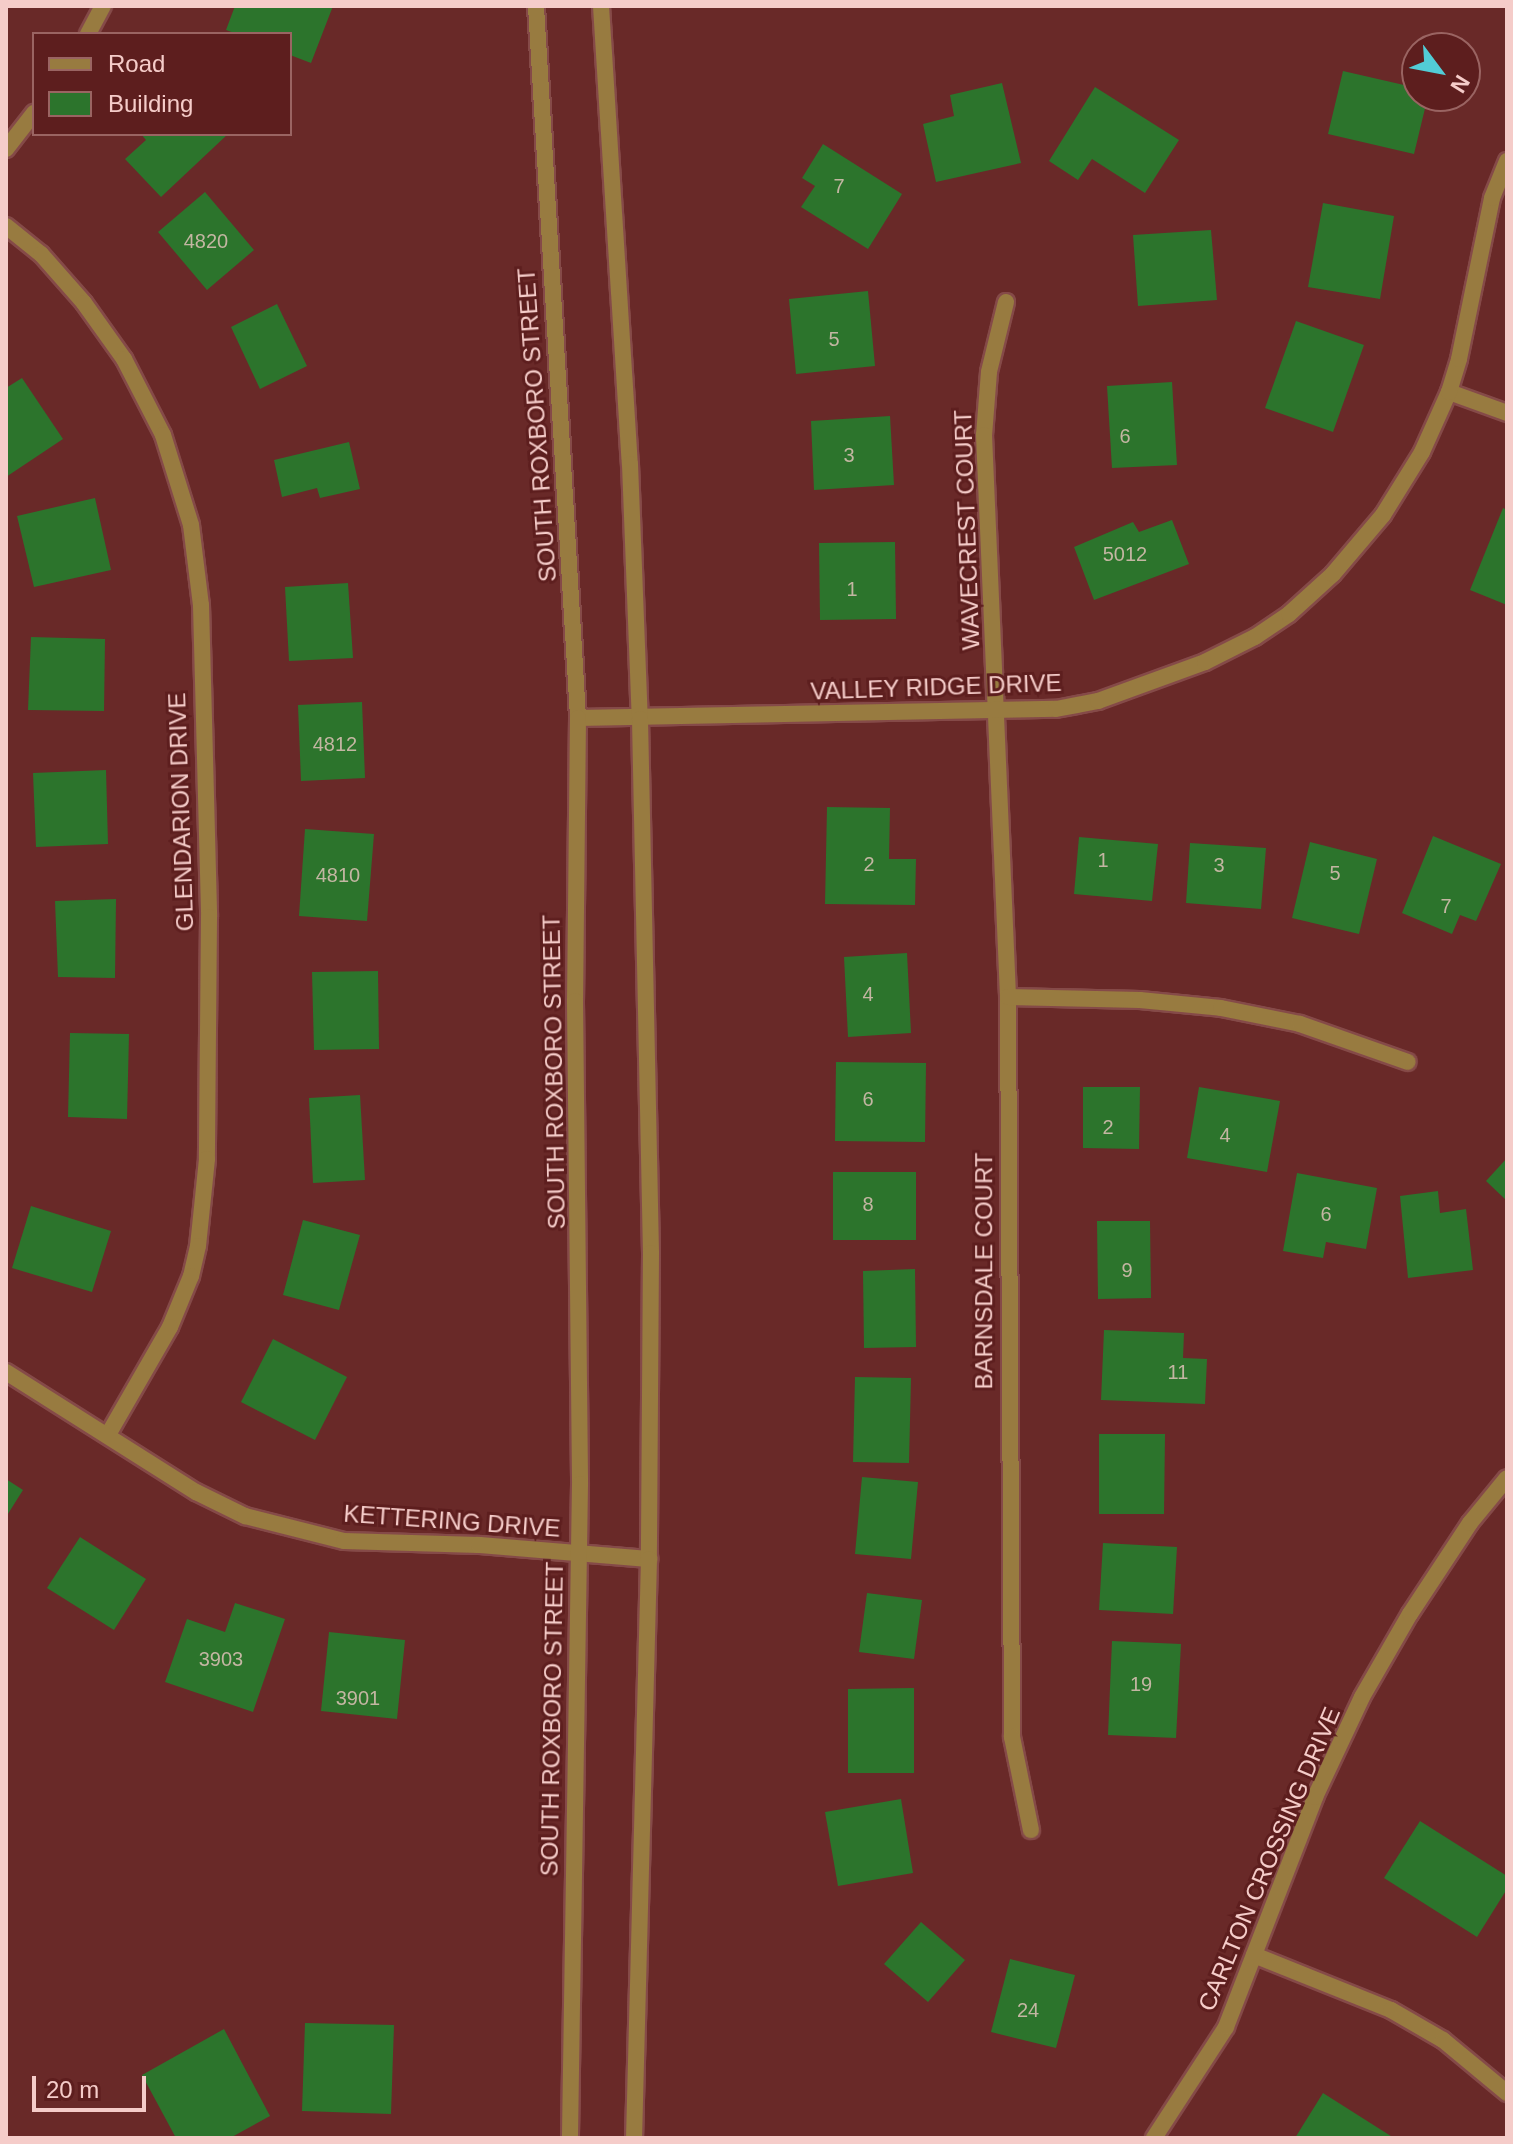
<!DOCTYPE html>
<style>
body{margin:0}
#map{position:relative;width:1513px;height:2144px;overflow:hidden;background:#692928;font-family:Arial,sans-serif}
div>[style]{position:absolute}
.building>*{inset:0;background:#2c742c}
.roads{filter:drop-shadow(2px 0 #854a48) drop-shadow(-2px 0 #854a48) drop-shadow(0 2px #854a48) drop-shadow(0 -2px #854a48)}
.minor>*{height:16px;margin:-8px;padding:0 8px;transform-origin:8px;border-radius:8px;background:#987b40}
.tertiary>*{height:16px;margin:-8px;padding:0 8px;transform-origin:8px;border-radius:8px;background:#987b40}
span{translate:-50% -50%;white-space:nowrap;text-align:center;line-height:1.15;-webkit-text-stroke:6px #5d1e1e;paint-order:stroke}
.number-label{font-size:20px;color:#c3b6a2}
.number-label span{-webkit-text-stroke-width:0}
.street-label{font-size:24px;color:#f5ccc9}
.frame{position:absolute;inset:0;border:8px solid #f5ccc9;pointer-events:none}
.legend{position:absolute;left:32px;top:32px;width:260px;height:104px;box-sizing:border-box;background:#5d1e1e;border:2px solid #9a6462;margin:0;padding:10px 14px;list-style:none;font-size:24px;color:#f5ccc9}
.legend li{display:flex;align-items:center;gap:16px;height:40px}
.legend b{width:40px;border:2px solid #9a6462}
.north{position:absolute;left:1401px;top:32px;width:80px;height:80px;box-sizing:border-box;background:#5d1e1e;border:2px solid #9a6462;border-radius:50%;rotate:122deg;font-size:22px;font-weight:700;line-height:32px;text-align:center;color:#f5ccc9}
.north::after{content:'';display:block;margin:auto;width:28px;height:36px;background:#52ccd6;clip-path:polygon(50% 0,100% 100%,50% 72%,0 100%)}
.scale{position:absolute;left:32px;top:2076px;width:114px;height:36px;box-sizing:border-box;border:4px solid #f5ccc9;border-top:0;padding-left:10px;font-size:24px;line-height:28px;white-space:nowrap;color:#f5ccc9;-webkit-text-stroke:6px #5d1e1e;paint-order:stroke}
</style>
<div id="map">
<div class="building">
<div style="clip-path:polygon(235px 6px,333px 6px,311px 63px,290px 55px,290px 34px,237px 34px,226px 30px)"></div>
<div style="clip-path:polygon(1343px 71px,1417px 88px,1417px 96px,1428px 96px,1414px 154px,1328px 134px)"></div>
<div style="clip-path:polygon(1002px 83px,1021px 163px,936px 182px,923px 124px,954px 116px,950px 95px)"></div>
<div style="clip-path:polygon(1095px 87px,1179px 140px,1145px 193px,1092px 159px,1078px 180px,1049px 161px)"></div>
<div style="clip-path:polygon(141px 134px,228px 134px,161px 197px,125px 159px,146px 140px)"></div>
<div style="clip-path:polygon(823px 144px,902px 194px,868px 249px,801px 207px,815px 186px,802px 178px)"></div>
<div style="clip-path:polygon(205px 192px,254px 250px,207px 290px,158px 232px)"></div>
<div style="clip-path:polygon(1323px 203px,1394px 216px,1380px 299px,1308px 287px)"></div>
<div style="clip-path:polygon(1211px 230px,1217px 300px,1138px 306px,1133px 235px)"></div>
<div style="clip-path:polygon(868px 291px,875px 366px,796px 374px,789px 299px)"></div>
<div style="clip-path:polygon(277px 304px,307px 366px,260px 389px,231px 327px)"></div>
<div style="clip-path:polygon(1296px 321px,1364px 345px,1333px 432px,1265px 408px)"></div>
<div style="clip-path:polygon(22px 378px,63px 439px,6px 477px,6px 388px)"></div>
<div style="clip-path:polygon(1172px 382px,1177px 465px,1112px 468px,1107px 386px)"></div>
<div style="clip-path:polygon(890px 416px,894px 485px,814px 490px,811px 421px)"></div>
<div style="clip-path:polygon(349px 442px,360px 489px,320px 498px,317px 488px,282px 497px,274px 460px)"></div>
<div style="clip-path:polygon(95px 498px,111px 570px,34px 587px,17px 516px)"></div>
<div style="clip-path:polygon(1503px 508px,1507px 510px,1507px 605px,1470px 590px)"></div>
<div style="clip-path:polygon(1172px 520px,1189px 564px,1094px 600px,1074px 547px,1133px 522px,1139px 532px)"></div>
<div style="clip-path:polygon(895px 542px,896px 619px,820px 620px,819px 543px)"></div>
<div style="clip-path:polygon(348px 583px,353px 658px,289px 661px,285px 587px)"></div>
<div style="clip-path:polygon(31px 637px,105px 639px,104px 711px,28px 710px)"></div>
<div style="clip-path:polygon(362px 702px,365px 778px,301px 781px,298px 705px)"></div>
<div style="clip-path:polygon(106px 770px,108px 844px,36px 847px,33px 773px)"></div>
<div style="clip-path:polygon(827px 807px,890px 808px,889px 859px,916px 859px,915px 905px,825px 904px)"></div>
<div style="clip-path:polygon(305px 829px,374px 834px,367px 921px,299px 916px)"></div>
<div style="clip-path:polygon(1433px 836px,1501px 864px,1476px 921px,1460px 915px,1452px 934px,1402px 913px)"></div>
<div style="clip-path:polygon(1079px 837px,1158px 844px,1152px 901px,1074px 894px)"></div>
<div style="clip-path:polygon(1310px 842px,1377px 859px,1359px 934px,1292px 918px)"></div>
<div style="clip-path:polygon(1190px 843px,1266px 848px,1261px 909px,1186px 903px)"></div>
<div style="clip-path:polygon(116px 899px,115px 978px,58px 977px,55px 901px)"></div>
<div style="clip-path:polygon(907px 953px,911px 1033px,848px 1037px,844px 957px)"></div>
<div style="clip-path:polygon(378px 971px,379px 1049px,314px 1050px,312px 972px)"></div>
<div style="clip-path:polygon(70px 1033px,129px 1034px,127px 1119px,68px 1117px)"></div>
<div style="clip-path:polygon(836px 1062px,926px 1063px,925px 1142px,835px 1141px)"></div>
<div style="clip-path:polygon(1083px 1087px,1140px 1087px,1139px 1149px,1083px 1148px)"></div>
<div style="clip-path:polygon(1199px 1087px,1280px 1101px,1267px 1172px,1187px 1158px)"></div>
<div style="clip-path:polygon(360px 1095px,365px 1180px,313px 1183px,309px 1098px)"></div>
<div style="clip-path:polygon(1507px 1158px,1507px 1201px,1486px 1181px)"></div>
<div style="clip-path:polygon(833px 1172px,916px 1172px,916px 1240px,833px 1240px)"></div>
<div style="clip-path:polygon(1297px 1173px,1377px 1188px,1366px 1249px,1326px 1242px,1323px 1258px,1283px 1251px)"></div>
<div style="clip-path:polygon(1438px 1191px,1440px 1213px,1466px 1209px,1473px 1270px,1408px 1278px,1400px 1196px)"></div>
<div style="clip-path:polygon(31px 1206px,111px 1231px,92px 1292px,12px 1268px)"></div>
<div style="clip-path:polygon(303px 1220px,360px 1235px,339px 1310px,283px 1295px)"></div>
<div style="clip-path:polygon(1097px 1221px,1150px 1221px,1151px 1298px,1098px 1299px)"></div>
<div style="clip-path:polygon(915px 1269px,916px 1347px,864px 1348px,863px 1271px)"></div>
<div style="clip-path:polygon(1104px 1330px,1184px 1333px,1183px 1358px,1207px 1359px,1205px 1404px,1101px 1400px)"></div>
<div style="clip-path:polygon(273px 1339px,347px 1377px,315px 1440px,241px 1402px)"></div>
<div style="clip-path:polygon(855px 1377px,911px 1378px,909px 1463px,853px 1462px)"></div>
<div style="clip-path:polygon(1099px 1434px,1165px 1434px,1164px 1514px,1099px 1514px)"></div>
<div style="clip-path:polygon(862px 1477px,918px 1482px,911px 1559px,855px 1554px)"></div>
<div style="clip-path:polygon(6px 1479px,23px 1490px,6px 1517px)"></div>
<div style="clip-path:polygon(80px 1537px,146px 1579px,114px 1630px,47px 1588px)"></div>
<div style="clip-path:polygon(1103px 1543px,1177px 1547px,1173px 1614px,1099px 1610px)"></div>
<div style="clip-path:polygon(867px 1593px,922px 1600px,914px 1659px,859px 1652px)"></div>
<div style="clip-path:polygon(235px 1603px,285px 1619px,253px 1712px,165px 1682px,187px 1619px,225px 1632px)"></div>
<div style="clip-path:polygon(329px 1632px,405px 1640px,397px 1719px,321px 1711px)"></div>
<div style="clip-path:polygon(1112px 1641px,1181px 1644px,1176px 1738px,1108px 1735px)"></div>
<div style="clip-path:polygon(914px 1688px,914px 1773px,848px 1773px,848px 1689px)"></div>
<div style="clip-path:polygon(901px 1799px,913px 1873px,838px 1886px,825px 1812px)"></div>
<div style="clip-path:polygon(1420px 1821px,1507px 1876px,1507px 1889px,1477px 1937px,1384px 1878px)"></div>
<div style="clip-path:polygon(921px 1922px,965px 1960px,928px 2002px,884px 1964px)"></div>
<div style="clip-path:polygon(1010px 1959px,1075px 1975px,1056px 2048px,991px 2032px)"></div>
<div style="clip-path:polygon(305px 2023px,394px 2025px,391px 2114px,302px 2111px)"></div>
<div style="clip-path:polygon(224px 2029px,270px 2116px,230px 2138px,176px 2138px,142px 2075px)"></div>
<div style="clip-path:polygon(1323px 2093px,1394px 2138px,1295px 2138px)"></div>
</div>
<div class="roads">
<div class="minor">
<div style="left:88px;top:34px;width:32px;rotate:-62deg"></div>
<div style="left:6px;top:149px;width:46px;rotate:-52.1deg"></div>
<div style="left:6px;top:226px;width:45px;rotate:38.7deg"></div>
<div style="left:41px;top:254px;width:65px;rotate:48.7deg"></div>
<div style="left:84px;top:303px;width:69px;rotate:54.5deg"></div>
<div style="left:124px;top:359px;width:85px;rotate:62.8deg"></div>
<div style="left:163px;top:435px;width:94px;rotate:72.7deg"></div>
<div style="left:191px;top:525px;width:81px;rotate:82.9deg"></div>
<div style="left:201px;top:605px;width:312px;rotate:88.5deg"></div>
<div style="left:209px;top:917px;width:242px;rotate:90.5deg"></div>
<div style="left:207px;top:1159px;width:87px;rotate:95.9deg"></div>
<div style="left:198px;top:1246px;width:31px;rotate:103deg"></div>
<div style="left:191px;top:1276px;width:55px;rotate:112.4deg"></div>
<div style="left:170px;top:1327px;width:125px;rotate:119.9deg"></div>
<div style="left:1006px;top:302px;width:72px;rotate:103.7deg"></div>
<div style="left:989px;top:372px;width:63px;rotate:94.5deg"></div>
<div style="left:984px;top:435px;width:563px;rotate:87.55deg"></div>
<div style="left:1008px;top:997px;width:740px;rotate:89.69deg"></div>
<div style="left:1012px;top:1737px;width:95px;rotate:78.5deg"></div>
<div style="left:1449px;top:392px;width:62px;rotate:19.9deg"></div>
<div style="left:578px;top:718px;width:478px;rotate:-1.1deg"></div>
<div style="left:1056px;top:709px;width:43px;rotate:-10.8deg"></div>
<div style="left:1098px;top:701px;width:114px;rotate:-20deg"></div>
<div style="left:1205px;top:662px;width:56px;rotate:-26.6deg"></div>
<div style="left:1255px;top:637px;width:41px;rotate:-34.1deg"></div>
<div style="left:1289px;top:614px;width:59px;rotate:-42.3deg"></div>
<div style="left:1333px;top:574px;width:77px;rotate:-49.7deg"></div>
<div style="left:1383px;top:515px;width:74px;rotate:-58.2deg"></div>
<div style="left:1422px;top:452px;width:66px;rotate:-65.8deg"></div>
<div style="left:1449px;top:392px;width:34px;rotate:-73deg"></div>
<div style="left:1459px;top:359px;width:164px;rotate:-78.4deg"></div>
<div style="left:1492px;top:198px;width:40px;rotate:-68deg"></div>
<div style="left:1008px;top:997px;width:132px;rotate:1.3deg"></div>
<div style="left:1140px;top:1000px;width:81px;rotate:5.6deg"></div>
<div style="left:1221px;top:1008px;width:81px;rotate:11.4deg"></div>
<div style="left:1300px;top:1024px;width:114px;rotate:19.4deg"></div>
<div style="left:6px;top:1372px;width:225px;rotate:32.3deg"></div>
<div style="left:196px;top:1492px;width:55px;rotate:26.1deg"></div>
<div style="left:245px;top:1516px;width:102px;rotate:14.2deg"></div>
<div style="left:344px;top:1541px;width:135px;rotate:1.7deg"></div>
<div style="left:479px;top:1545px;width:171px;rotate:4.7deg"></div>
<div style="left:1254px;top:1955px;width:148px;rotate:21.9deg"></div>
<div style="left:1391px;top:2010px;width:60px;rotate:30deg"></div>
<div style="left:1443px;top:2040px;width:83px;rotate:39.6deg"></div>
<div style="left:1154px;top:2138px;width:132px;rotate:-57deg"></div>
<div style="left:1226px;top:2027px;width:247px;rotate:-68.8deg"></div>
<div style="left:1315px;top:1797px;width:110px;rotate:-64.8deg"></div>
<div style="left:1362px;top:1697px;width:96px;rotate:-60deg"></div>
<div style="left:1410px;top:1614px;width:109px;rotate:-56.6deg"></div>
<div style="left:1470px;top:1523px;width:58px;rotate:-50.6deg"></div>
</div>
<div class="tertiary">
<div style="left:536px;top:6px;width:713px;rotate:86.62deg"></div>
<div style="left:578px;top:718px;width:283px;rotate:90.6deg"></div>
<div style="left:575px;top:1001px;width:483px;rotate:89.4deg"></div>
<div style="left:580px;top:1484px;width:654px;rotate:90.88deg"></div>
<div style="left:601px;top:6px;width:459px;rotate:86.4deg"></div>
<div style="left:630px;top:464px;width:255px;rotate:87.8deg"></div>
<div style="left:640px;top:719px;width:534px;rotate:88.82deg"></div>
<div style="left:651px;top:1253px;width:306px;rotate:90.4deg"></div>
<div style="left:649px;top:1559px;width:579px;rotate:91.48deg"></div>
</div>
</div>
<div class="number-label">
<span style="left:839px;top:186px">7</span>
<span style="left:206px;top:241px">4820</span>
<span style="left:834px;top:339px">5</span>
<span style="left:1125px;top:436px">6</span>
<span style="left:849px;top:455px">3</span>
<span style="left:1125px;top:554px">5012</span>
<span style="left:852px;top:589px">1</span>
<span style="left:335px;top:744px">4812</span>
<span style="left:1103px;top:860px">1</span>
<span style="left:869px;top:864px">2</span>
<span style="left:1219px;top:865px">3</span>
<span style="left:1335px;top:873px">5</span>
<span style="left:338px;top:875px">4810</span>
<span style="left:1446px;top:906px">7</span>
<span style="left:868px;top:994px">4</span>
<span style="left:868px;top:1099px">6</span>
<span style="left:1108px;top:1127px">2</span>
<span style="left:1225px;top:1135px">4</span>
<span style="left:868px;top:1204px">8</span>
<span style="left:1326px;top:1214px">6</span>
<span style="left:1127px;top:1270px">9</span>
<span style="left:1178px;top:1372px">11</span>
<span style="left:221px;top:1659px">3903</span>
<span style="left:1141px;top:1684px">19</span>
<span style="left:358px;top:1698px">3901</span>
<span style="left:1028px;top:2010px">24</span>
</div>
<div class="street-label">
<span style="left:537px;top:425px;rotate:-94deg">SOUTH ROXBORO STREET</span>
<span style="left:967px;top:530px;rotate:-92deg">WAVECREST COURT</span>
<span style="left:936px;top:687px;rotate:-2deg">VALLEY RIDGE DRIVE</span>
<span style="left:181px;top:812px;rotate:-92deg">GLENDARION DRIVE</span>
<span style="left:554px;top:1072px;rotate:-91deg">SOUTH ROXBORO STREET</span>
<span style="left:984px;top:1271px;rotate:-90deg">BARNSDALE COURT</span>
<span style="left:452px;top:1521px;rotate:4deg">KETTERING DRIVE</span>
<span style="left:552px;top:1719px;rotate:-89deg">SOUTH ROXBORO STREET</span>
<span style="left:1269px;top:1859px;rotate:-67deg">CARLTON CROSSING DRIVE</span>
</div>
<div class="frame"></div>
<ul class="legend">
<li><b style="height:10px;background:#987b40"></b>Road</li>
<li><b style="height:22px;background:#2c742c"></b>Building</li>
</ul>
<div class="north">N</div>
<div class="scale">20 m</div>
</div>
